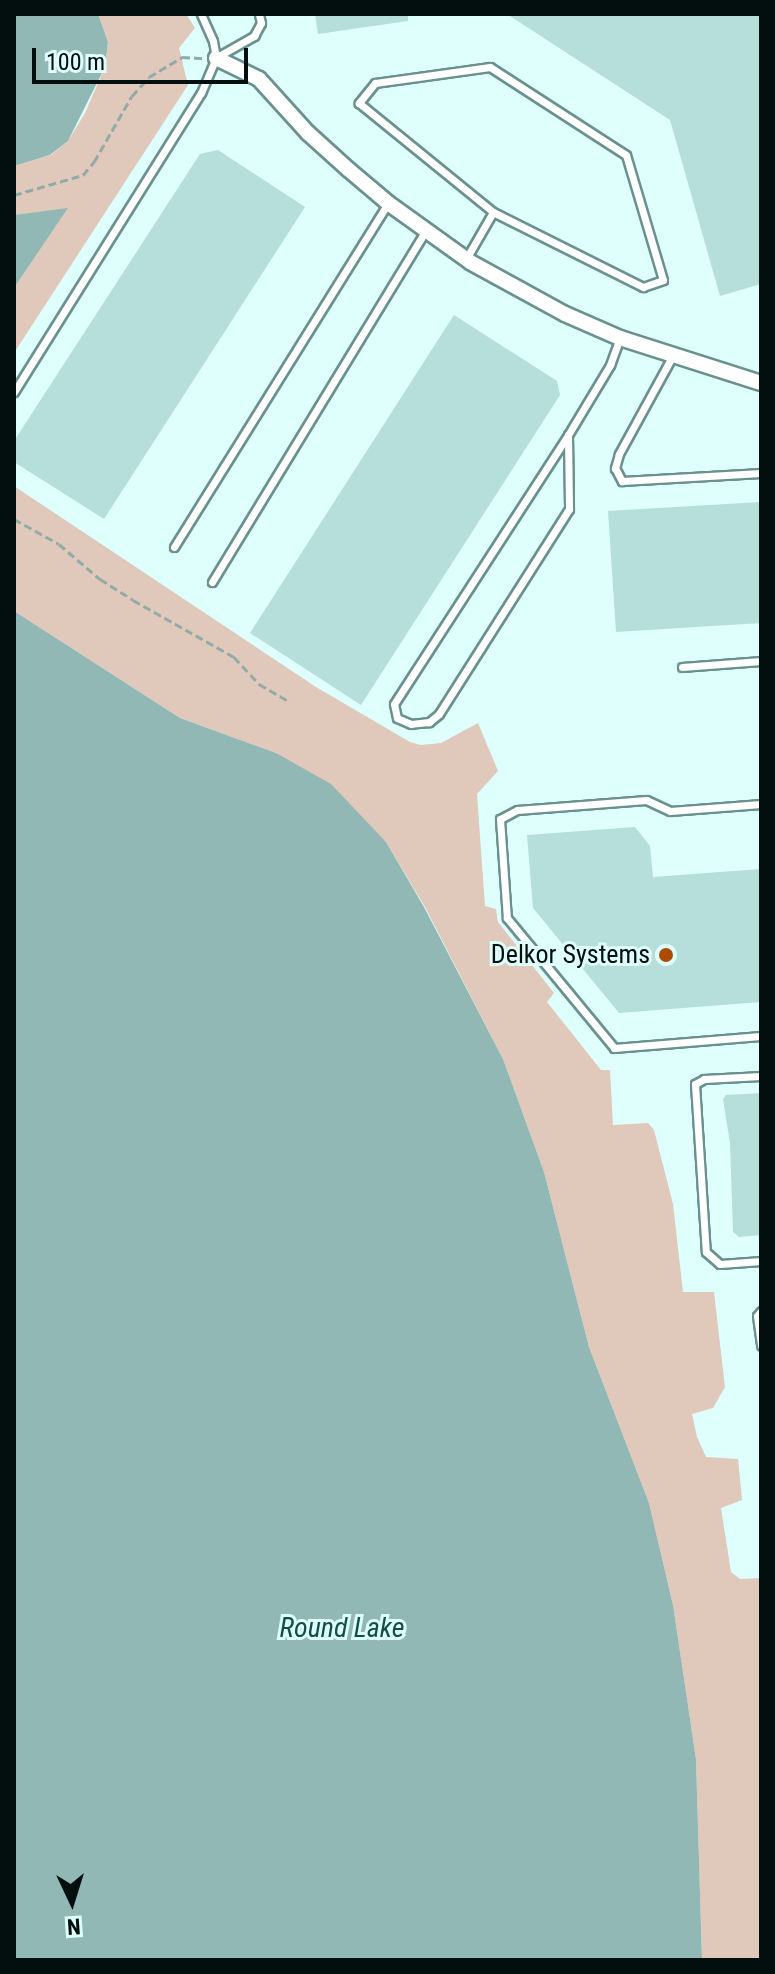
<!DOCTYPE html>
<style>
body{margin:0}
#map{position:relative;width:775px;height:1974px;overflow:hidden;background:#defffc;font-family:"Roboto Condensed",sans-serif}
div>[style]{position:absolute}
.green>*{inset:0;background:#e0c8bb}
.water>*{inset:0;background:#91b8b5}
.building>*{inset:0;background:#b6dedb}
.path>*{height:3px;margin-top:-1.5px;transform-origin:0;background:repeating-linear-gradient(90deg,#91aba9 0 8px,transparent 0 12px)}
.roads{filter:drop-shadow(2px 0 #6b918f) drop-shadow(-2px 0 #6b918f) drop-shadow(0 2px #6b918f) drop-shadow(0 -2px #6b918f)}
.service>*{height:7px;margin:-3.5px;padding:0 3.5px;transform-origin:3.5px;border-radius:3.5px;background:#fff}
.minor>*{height:14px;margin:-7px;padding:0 7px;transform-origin:7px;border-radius:7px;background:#fff}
.dots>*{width:22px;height:22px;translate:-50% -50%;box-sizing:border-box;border:4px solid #defffc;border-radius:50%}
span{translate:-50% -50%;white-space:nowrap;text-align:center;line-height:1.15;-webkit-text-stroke:6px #defffc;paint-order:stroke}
.poi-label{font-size:26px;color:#020f0e}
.right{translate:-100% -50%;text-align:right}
.water-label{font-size:28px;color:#134d4a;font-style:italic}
.frame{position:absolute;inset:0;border:16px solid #020f0e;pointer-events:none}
.north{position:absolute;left:32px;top:1862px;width:80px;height:80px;-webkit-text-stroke:6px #defffc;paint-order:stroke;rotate:176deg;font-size:22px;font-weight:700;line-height:32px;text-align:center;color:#020f0e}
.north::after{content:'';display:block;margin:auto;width:28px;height:36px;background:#020f0e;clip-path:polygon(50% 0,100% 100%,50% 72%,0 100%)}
.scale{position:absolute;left:32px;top:48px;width:216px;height:36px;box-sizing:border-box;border:4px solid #020f0e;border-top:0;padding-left:10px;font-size:24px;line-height:28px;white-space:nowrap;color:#020f0e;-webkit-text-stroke:6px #defffc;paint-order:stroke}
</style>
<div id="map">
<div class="green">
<div style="clip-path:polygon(98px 14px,186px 14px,195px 28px,179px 48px,188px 85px,14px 353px,14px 288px,67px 209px,14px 215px,14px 166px,51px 155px,68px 141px,85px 113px,105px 67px,108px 42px)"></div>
<div style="clip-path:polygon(14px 486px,316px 687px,410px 742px,421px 745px,441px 743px,478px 723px,498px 771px,477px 794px,485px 906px,496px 909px,498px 922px,554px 993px,547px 1002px,601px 1070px,610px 1070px,613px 1125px,648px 1123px,654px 1130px,673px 1204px,683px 1292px,714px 1292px,725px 1387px,713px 1408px,692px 1414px,697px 1437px,706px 1457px,738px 1459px,742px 1500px,721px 1508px,731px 1572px,740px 1579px,761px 1578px,761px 1960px,702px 1960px,696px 1759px,673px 1605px,649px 1503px,589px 1347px,544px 1172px,503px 1059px,425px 907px,386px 842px,276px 753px,180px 718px,14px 611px)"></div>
</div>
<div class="water">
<div style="clip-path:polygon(14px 14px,98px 14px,108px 42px,105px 67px,68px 141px,50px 155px,14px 166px)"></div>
<div style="clip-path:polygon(68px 208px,14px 288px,14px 215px)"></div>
<div style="clip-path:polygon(14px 611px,180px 718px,276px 753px,331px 784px,386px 842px,424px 907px,503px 1059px,544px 1172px,589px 1347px,649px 1503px,673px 1605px,696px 1759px,702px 1960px,14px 1960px)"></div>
</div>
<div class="building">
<div style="clip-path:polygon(315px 14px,408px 14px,408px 21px,318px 34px)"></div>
<div style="clip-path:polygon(507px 14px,761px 14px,761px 284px,720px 296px,670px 120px)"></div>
<div style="clip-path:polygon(218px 150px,305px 207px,104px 519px,14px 462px,14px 441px,200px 154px)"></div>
<div style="clip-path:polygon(454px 315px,557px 381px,560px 395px,361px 705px,250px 633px)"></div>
<div style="clip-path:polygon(761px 502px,761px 623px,616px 632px,608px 511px)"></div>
<div style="clip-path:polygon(635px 827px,650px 846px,653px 877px,761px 869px,761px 1002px,619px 1013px,533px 908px,527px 835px)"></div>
<div style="clip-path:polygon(761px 1093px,761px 1235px,739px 1237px,733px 1232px,730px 1143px,723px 1099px,726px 1095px)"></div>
</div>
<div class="path">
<div style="left:14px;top:195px;width:72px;rotate:-16.2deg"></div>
<div style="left:83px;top:175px;width:17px;rotate:-50deg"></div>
<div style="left:94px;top:162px;width:76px;rotate:-60.1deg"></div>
<div style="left:132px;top:96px;width:25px;rotate:-48deg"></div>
<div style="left:149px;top:77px;width:39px;rotate:-31deg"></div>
<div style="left:182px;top:57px;width:22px;rotate:3deg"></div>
<div style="left:14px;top:519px;width:51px;rotate:29.1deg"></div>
<div style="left:59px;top:544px;width:54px;rotate:40.5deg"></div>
<div style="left:100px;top:579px;width:39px;rotate:32deg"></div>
<div style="left:133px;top:600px;width:116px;rotate:29.4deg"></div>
<div style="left:234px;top:657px;width:37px;rotate:47deg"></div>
<div style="left:259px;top:684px;width:32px;rotate:30deg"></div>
</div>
<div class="roads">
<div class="service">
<div style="left:217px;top:57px;width:43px;rotate:-29.6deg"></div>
<div style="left:254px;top:36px;width:15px;rotate:-62deg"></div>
<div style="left:261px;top:23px;width:9px;rotate:-103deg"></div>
<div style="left:466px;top:259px;width:54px;rotate:-60.1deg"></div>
<div style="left:493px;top:212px;width:168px;rotate:26.6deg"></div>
<div style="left:643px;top:287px;width:21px;rotate:-19deg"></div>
<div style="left:663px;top:280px;width:130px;rotate:-106.5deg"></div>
<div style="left:626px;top:155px;width:162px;rotate:-147.1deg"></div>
<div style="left:490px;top:67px;width:116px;rotate:172.1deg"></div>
<div style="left:375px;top:83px;width:26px;rotate:129deg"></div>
<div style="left:359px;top:103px;width:173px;rotate:39.1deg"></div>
<div style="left:672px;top:357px;width:111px;rotate:118.7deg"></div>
<div style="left:619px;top:454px;width:15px;rotate:106deg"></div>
<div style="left:615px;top:468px;width:15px;rotate:62deg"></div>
<div style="left:622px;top:481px;width:139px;rotate:-3.3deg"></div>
<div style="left:14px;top:392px;width:353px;rotate:-58deg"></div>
<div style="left:201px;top:93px;width:38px;rotate:-67deg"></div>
<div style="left:216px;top:58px;width:17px;rotate:-100deg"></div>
<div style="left:213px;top:41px;width:30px;rotate:-114deg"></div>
<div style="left:568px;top:435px;width:74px;rotate:89.2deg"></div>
<div style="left:569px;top:509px;width:243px;rotate:122.4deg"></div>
<div style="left:439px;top:714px;width:13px;rotate:141deg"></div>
<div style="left:429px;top:722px;width:18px;rotate:174deg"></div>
<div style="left:411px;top:724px;width:15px;rotate:-157deg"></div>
<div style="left:397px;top:718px;width:14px;rotate:-102deg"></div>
<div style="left:394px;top:704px;width:320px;rotate:-57.1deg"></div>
<div style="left:568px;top:435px;width:82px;rotate:-59deg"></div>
<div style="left:610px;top:365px;width:29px;rotate:-70deg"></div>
<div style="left:174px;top:547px;width:405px;rotate:-58.1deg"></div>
<div style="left:212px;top:582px;width:411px;rotate:-58.7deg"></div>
<div style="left:682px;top:667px;width:79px;rotate:-4.3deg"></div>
<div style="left:761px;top:804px;width:91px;rotate:175.6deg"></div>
<div style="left:670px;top:811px;width:26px;rotate:-155deg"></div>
<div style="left:646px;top:800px;width:129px;rotate:175.6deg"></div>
<div style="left:517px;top:810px;width:19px;rotate:152deg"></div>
<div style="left:500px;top:819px;width:99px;rotate:86deg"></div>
<div style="left:507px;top:918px;width:168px;rotate:50.5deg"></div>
<div style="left:614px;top:1048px;width:147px;rotate:-4.7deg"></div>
<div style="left:761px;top:1076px;width:57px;rotate:177deg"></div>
<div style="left:704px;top:1079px;width:10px;rotate:151deg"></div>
<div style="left:695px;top:1084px;width:168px;rotate:86.3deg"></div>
<div style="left:706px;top:1252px;width:18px;rotate:41deg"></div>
<div style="left:720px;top:1264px;width:41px;rotate:-4.2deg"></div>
<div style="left:761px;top:1311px;width:6px;rotate:129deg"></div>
<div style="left:757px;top:1316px;width:30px;rotate:82deg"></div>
</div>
<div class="minor">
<div style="left:216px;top:58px;width:48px;rotate:26deg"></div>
<div style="left:259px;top:79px;width:73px;rotate:47.8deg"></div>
<div style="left:308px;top:133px;width:55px;rotate:42.1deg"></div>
<div style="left:349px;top:170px;width:51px;rotate:40.2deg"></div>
<div style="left:388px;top:203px;width:101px;rotate:35.7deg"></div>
<div style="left:470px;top:262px;width:108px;rotate:28.7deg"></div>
<div style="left:565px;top:314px;width:60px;rotate:23.6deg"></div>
<div style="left:620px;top:338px;width:148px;rotate:17.7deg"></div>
</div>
</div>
<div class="dots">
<div style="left:666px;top:955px;background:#ac4c00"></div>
</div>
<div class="poi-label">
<span class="right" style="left:650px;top:955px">Delkor Systems</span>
</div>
<div class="water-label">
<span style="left:342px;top:1628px">Round Lake</span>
</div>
<div class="frame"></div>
<div class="north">N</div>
<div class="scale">100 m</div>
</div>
